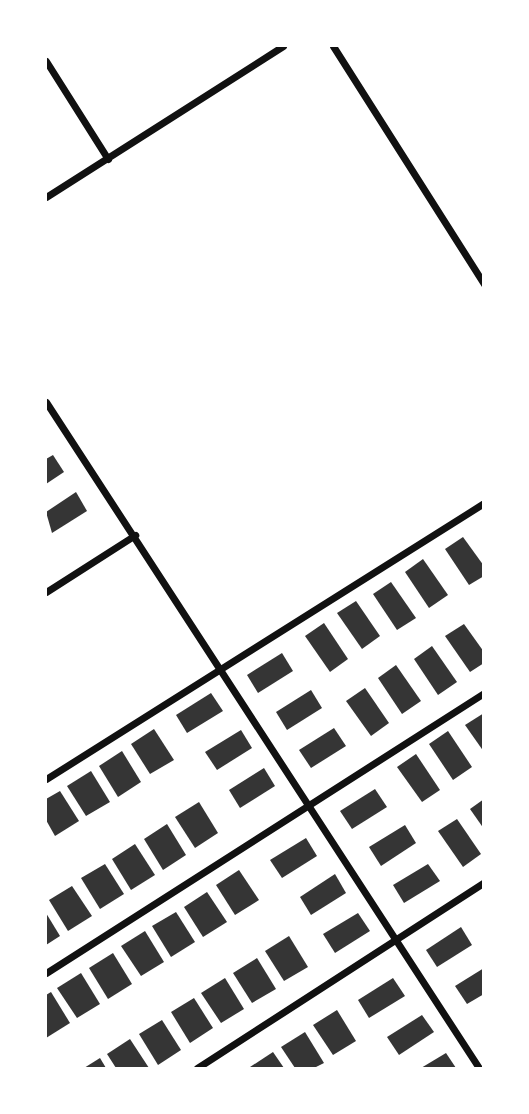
<!DOCTYPE html>
<style>
body{margin:0}
#map{position:relative;width:529px;height:1114px;overflow:hidden;background:#fff;font-family:Bitter,serif}
div>[style]{position:absolute}
.building>*{inset:0;background:#353535}
.minor>*{height:7px;margin:-3.5px;padding:0 3.5px;transform-origin:3.5px;border-radius:3.5px;background:#111}
span{translate:-50% -50%;white-space:nowrap;text-align:center;line-height:1.15;-webkit-text-stroke:5px #fff;paint-order:stroke}
.frame{position:absolute;inset:0;border:47px solid #fff;pointer-events:none}
</style>
<div id="map">
<div class="building">
<div style="clip-path:polygon(53px 455px,64px 472px,46px 484px,46px 459px)"></div>
<div style="clip-path:polygon(76px 492px,87px 511px,52px 533px,46px 512px)"></div>
<div style="clip-path:polygon(463px 537px,484px 566px,484px 576px,469px 585px,445px 549px)"></div>
<div style="clip-path:polygon(423px 559px,448px 595px,429px 608px,405px 572px)"></div>
<div style="clip-path:polygon(391px 582px,416px 618px,397px 630px,373px 594px)"></div>
<div style="clip-path:polygon(356px 601px,380px 636px,362px 649px,337px 613px)"></div>
<div style="clip-path:polygon(324px 623px,348px 659px,330px 672px,305px 636px)"></div>
<div style="clip-path:polygon(464px 624px,484px 652px,484px 663px,470px 672px,445px 636px)"></div>
<div style="clip-path:polygon(432px 646px,457px 682px,438px 695px,414px 659px)"></div>
<div style="clip-path:polygon(282px 653px,293px 671px,258px 693px,247px 675px)"></div>
<div style="clip-path:polygon(396px 665px,421px 701px,402px 714px,378px 678px)"></div>
<div style="clip-path:polygon(365px 688px,389px 723px,371px 736px,346px 701px)"></div>
<div style="clip-path:polygon(311px 690px,322px 708px,287px 730px,276px 712px)"></div>
<div style="clip-path:polygon(211px 693px,223px 711px,187px 733px,176px 715px)"></div>
<div style="clip-path:polygon(484px 713px,484px 752px,465px 725px)"></div>
<div style="clip-path:polygon(334px 728px,346px 746px,311px 768px,299px 750px)"></div>
<div style="clip-path:polygon(154px 729px,174px 760px,150px 774px,131px 744px)"></div>
<div style="clip-path:polygon(241px 730px,252px 748px,217px 770px,205px 752px)"></div>
<div style="clip-path:polygon(448px 731px,472px 767px,453px 780px,429px 744px)"></div>
<div style="clip-path:polygon(122px 751px,141px 782px,118px 797px,99px 766px)"></div>
<div style="clip-path:polygon(416px 754px,440px 790px,422px 802px,397px 767px)"></div>
<div style="clip-path:polygon(264px 768px,275px 786px,240px 808px,229px 790px)"></div>
<div style="clip-path:polygon(91px 771px,110px 802px,86px 816px,67px 786px)"></div>
<div style="clip-path:polygon(375px 789px,387px 807px,352px 829px,340px 811px)"></div>
<div style="clip-path:polygon(60px 791px,79px 821px,55px 836px,46px 820px,46px 799px)"></div>
<div style="clip-path:polygon(484px 799px,484px 829px,470px 809px)"></div>
<div style="clip-path:polygon(199px 802px,218px 833px,195px 848px,175px 817px)"></div>
<div style="clip-path:polygon(457px 819px,481px 854px,463px 867px,438px 831px)"></div>
<div style="clip-path:polygon(167px 824px,186px 855px,163px 870px,144px 839px)"></div>
<div style="clip-path:polygon(405px 825px,416px 843px,381px 866px,369px 847px)"></div>
<div style="clip-path:polygon(306px 838px,317px 856px,282px 878px,270px 860px)"></div>
<div style="clip-path:polygon(135px 844px,155px 875px,131px 890px,112px 859px)"></div>
<div style="clip-path:polygon(105px 864px,124px 894px,100px 909px,81px 878px)"></div>
<div style="clip-path:polygon(428px 864px,440px 881px,404px 903px,393px 885px)"></div>
<div style="clip-path:polygon(239px 870px,259px 900px,235px 915px,216px 885px)"></div>
<div style="clip-path:polygon(335px 874px,346px 893px,311px 915px,300px 897px)"></div>
<div style="clip-path:polygon(72px 886px,92px 916px,68px 931px,49px 900px)"></div>
<div style="clip-path:polygon(207px 892px,227px 922px,203px 937px,184px 907px)"></div>
<div style="clip-path:polygon(176px 912px,195px 942px,171px 957px,152px 926px)"></div>
<div style="clip-path:polygon(46px 913px,60px 936px,46px 945px)"></div>
<div style="clip-path:polygon(358px 913px,370px 931px,335px 953px,323px 934px)"></div>
<div style="clip-path:polygon(461px 927px,472px 945px,437px 967px,426px 950px)"></div>
<div style="clip-path:polygon(145px 931px,164px 962px,141px 976px,121px 946px)"></div>
<div style="clip-path:polygon(289px 936px,308px 967px,284px 981px,265px 951px)"></div>
<div style="clip-path:polygon(113px 953px,132px 984px,108px 999px,89px 968px)"></div>
<div style="clip-path:polygon(257px 958px,276px 989px,252px 1003px,233px 973px)"></div>
<div style="clip-path:polygon(484px 968px,484px 994px,467px 1004px,455px 986px)"></div>
<div style="clip-path:polygon(81px 973px,100px 1004px,77px 1018px,57px 988px)"></div>
<div style="clip-path:polygon(225px 978px,244px 1009px,221px 1023px,201px 993px)"></div>
<div style="clip-path:polygon(393px 978px,405px 996px,369px 1018px,358px 1000px)"></div>
<div style="clip-path:polygon(51px 992px,70px 1023px,46px 1038px,46px 995px)"></div>
<div style="clip-path:polygon(194px 998px,213px 1028px,190px 1043px,171px 1012px)"></div>
<div style="clip-path:polygon(337px 1010px,356px 1041px,333px 1055px,313px 1025px)"></div>
<div style="clip-path:polygon(422px 1015px,434px 1032px,399px 1055px,387px 1037px)"></div>
<div style="clip-path:polygon(162px 1020px,181px 1050px,158px 1065px,139px 1034px)"></div>
<div style="clip-path:polygon(305px 1032px,324px 1063px,314px 1068px,295px 1068px,281px 1047px)"></div>
<div style="clip-path:polygon(130px 1039px,149px 1068px,116px 1068px,107px 1054px)"></div>
<div style="clip-path:polygon(273px 1052px,284px 1068px,251px 1068px,250px 1067px)"></div>
<div style="clip-path:polygon(446px 1053px,456px 1068px,421px 1068px)"></div>
<div style="clip-path:polygon(100px 1058px,106px 1068px,84px 1068px)"></div>
</div>
<div class="minor">
<div style="left:333px;top:46px;width:282px;rotate:57.6deg"></div>
<div style="left:46px;top:61px;width:116px;rotate:57.7deg"></div>
<div style="left:46px;top:197px;width:281px;rotate:-32.5deg"></div>
<div style="left:46px;top:402px;width:794px;rotate:56.97deg"></div>
<div style="left:46px;top:592px;width:106px;rotate:-32.6deg"></div>
<div style="left:46px;top:779px;width:518px;rotate:-32.22deg"></div>
<div style="left:46px;top:973px;width:520px;rotate:-32.59deg"></div>
<div style="left:197px;top:1068px;width:342px;rotate:-32.9deg"></div>
</div>
<div class="frame"></div>
</div>
